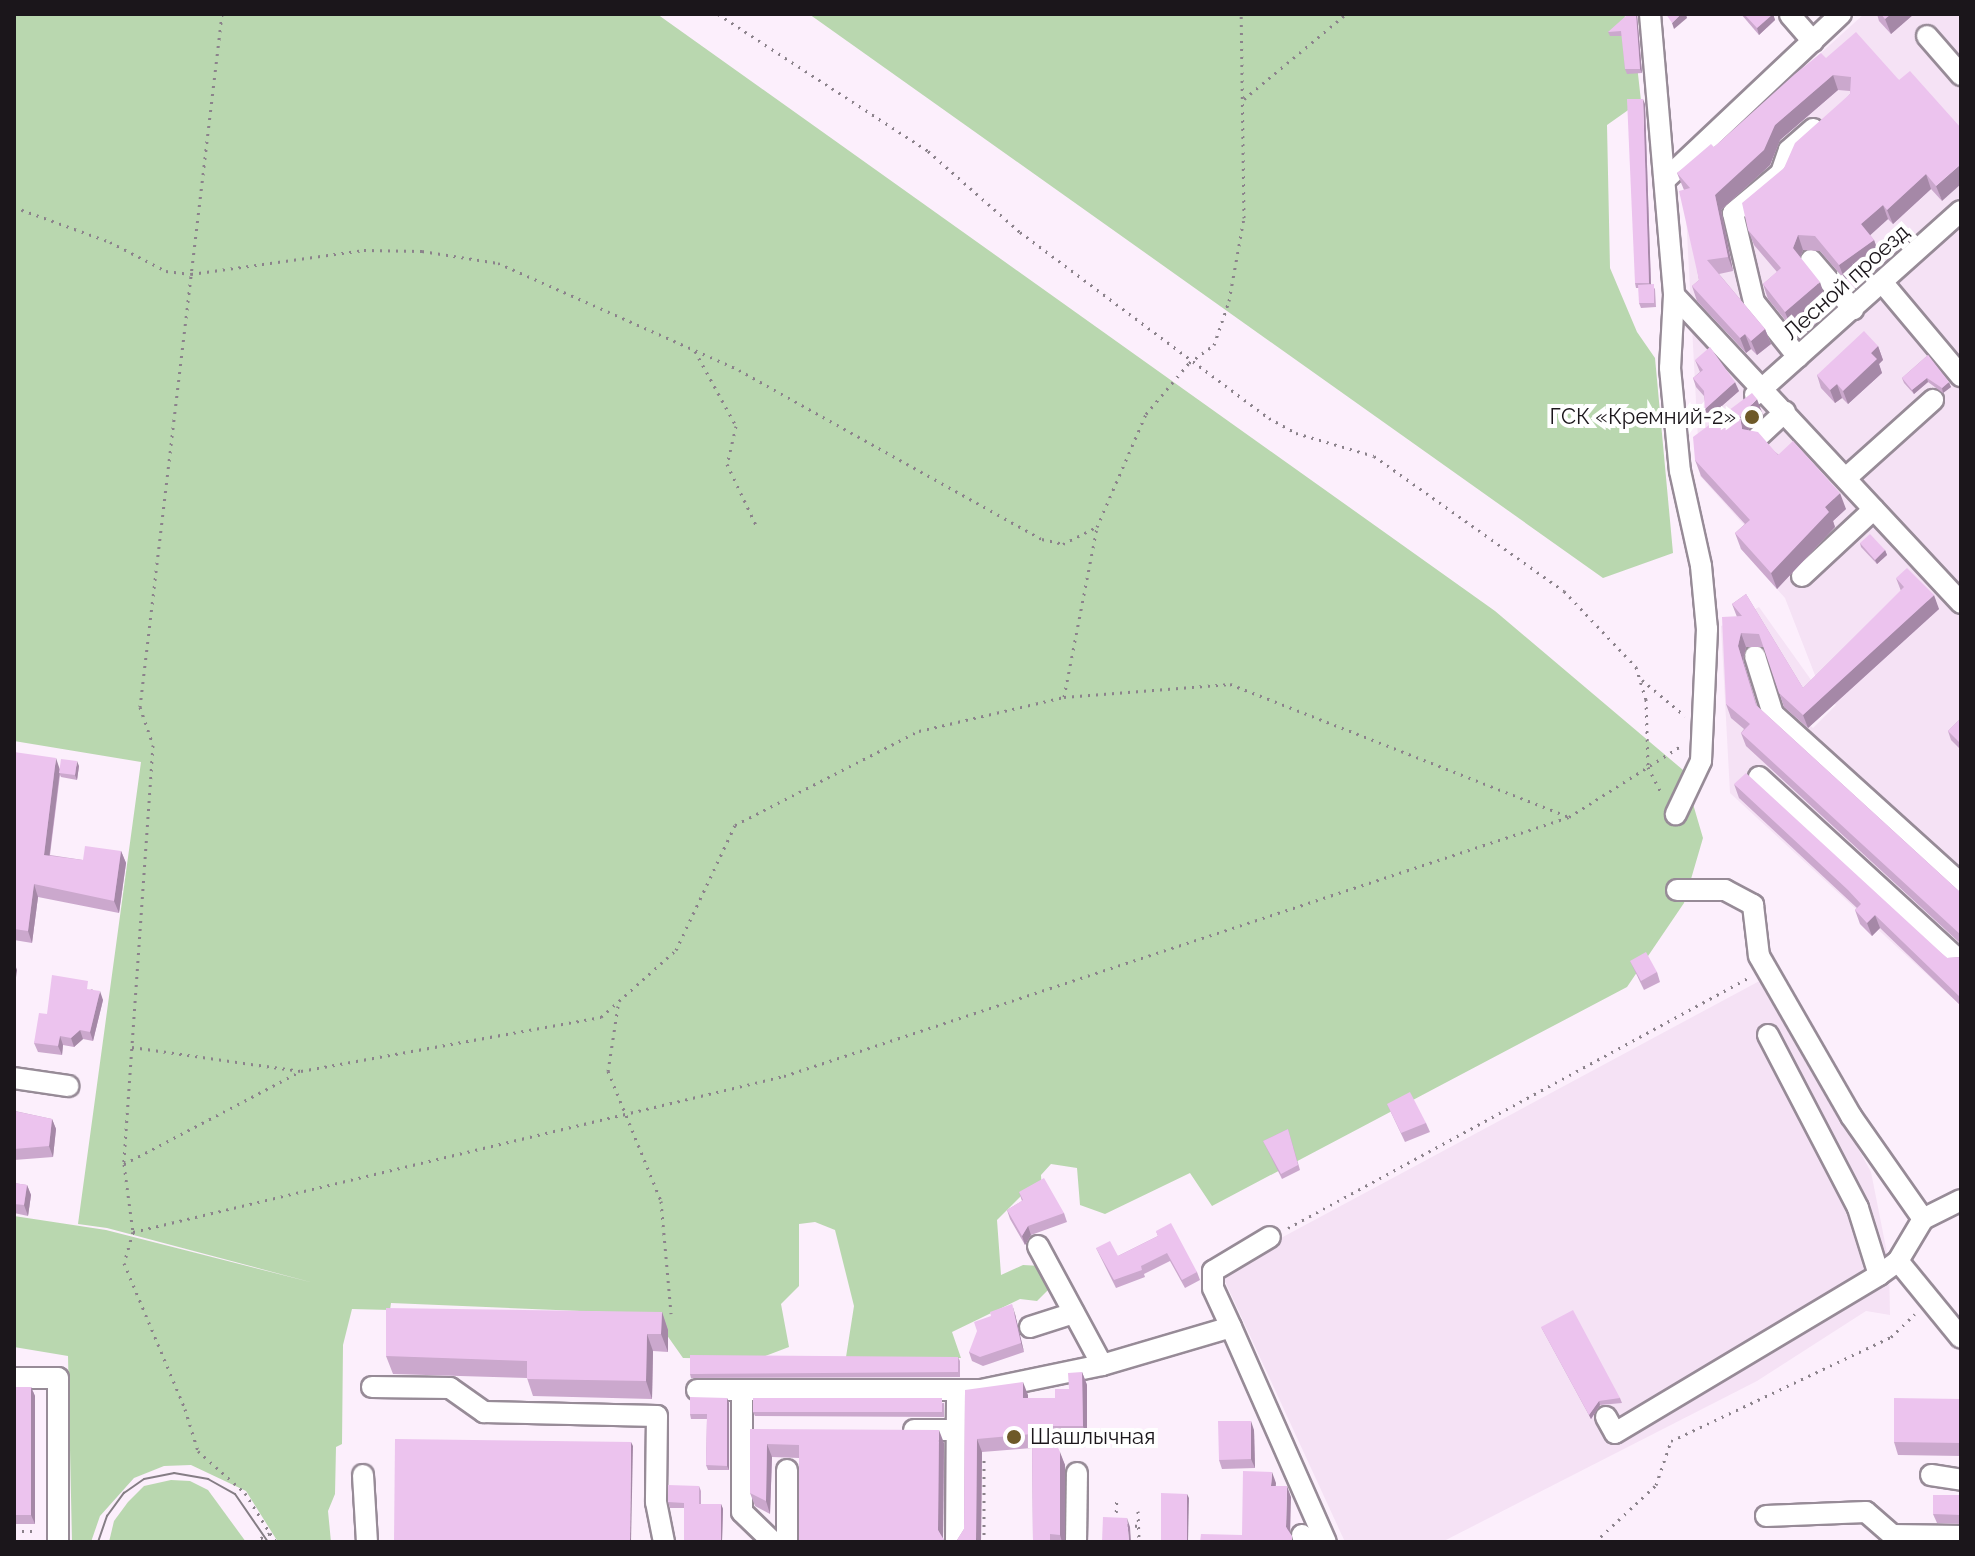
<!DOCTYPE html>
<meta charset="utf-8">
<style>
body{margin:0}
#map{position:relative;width:1975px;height:1556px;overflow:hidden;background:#fceffc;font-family:Raleway,sans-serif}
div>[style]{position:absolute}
.built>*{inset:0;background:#f5e2f5}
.green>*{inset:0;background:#b9d7af}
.path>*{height:3px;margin-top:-1.5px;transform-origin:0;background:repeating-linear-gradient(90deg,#8b828b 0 2px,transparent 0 8px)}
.roads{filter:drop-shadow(2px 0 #978b97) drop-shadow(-2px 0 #978b97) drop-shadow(0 2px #978b97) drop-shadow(0 -2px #978b97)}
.minor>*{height:20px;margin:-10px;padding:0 10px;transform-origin:10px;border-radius:10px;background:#fff}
.tram>*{height:2px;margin:-1px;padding:0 1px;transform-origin:1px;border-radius:1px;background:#857d85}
.wall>*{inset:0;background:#cba8cd}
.shaded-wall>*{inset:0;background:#a588a7}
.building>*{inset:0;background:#ecc3ee}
.dots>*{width:22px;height:22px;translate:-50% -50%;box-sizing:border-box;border:4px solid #fff;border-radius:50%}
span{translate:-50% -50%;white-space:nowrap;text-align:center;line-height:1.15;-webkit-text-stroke:8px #fff;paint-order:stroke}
.street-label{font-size:22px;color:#1b161b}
.poi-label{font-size:22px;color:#1b161b}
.right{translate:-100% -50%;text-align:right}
.left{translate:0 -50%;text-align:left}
.frame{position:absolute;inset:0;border:16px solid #1b161b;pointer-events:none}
</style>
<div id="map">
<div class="built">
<div style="clip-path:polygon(1864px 14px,1961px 14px,1961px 1006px,1730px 793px,1721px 626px,1759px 607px,1814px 684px,1794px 711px,1813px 728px,1836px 705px,1820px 688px,1785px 598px,1740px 548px,1753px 535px,1700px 476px,1684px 177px)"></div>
<div style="clip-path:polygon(1765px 978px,1871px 1172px,1889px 1263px,1890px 1315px,1866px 1311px,1757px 1381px,1442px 1542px,1345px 1542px,1223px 1277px,1281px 1238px)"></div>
</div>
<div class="green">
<div style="clip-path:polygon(14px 14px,657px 14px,1495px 611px,1683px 770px,1703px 838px,1684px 903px,1627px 987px,1212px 1206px,1190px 1173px,1105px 1214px,1080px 1205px,1077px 1168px,1051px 1164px,1041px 1175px,1042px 1193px,1024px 1193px,997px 1220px,1001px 1275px,1023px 1265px,1041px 1266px,1050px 1288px,1037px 1301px,1020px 1299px,952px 1332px,961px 1358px,846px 1357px,854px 1306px,835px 1230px,815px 1222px,799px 1224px,799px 1286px,781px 1304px,789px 1347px,757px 1359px,683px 1358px,652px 1314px,391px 1303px,390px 1310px,352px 1309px,343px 1345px,342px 1444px,336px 1447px,335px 1494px,328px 1511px,331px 1542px,278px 1542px,246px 1491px,191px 1465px,164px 1466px,134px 1478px,100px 1516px,91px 1542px,72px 1542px,68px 1356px,14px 1347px,14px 1216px,106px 1230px,314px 1283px,107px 1228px,78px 1224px,141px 762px,14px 741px)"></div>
<div style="clip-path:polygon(809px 14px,1624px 14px,1635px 47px,1641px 101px,1607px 125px,1610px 268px,1637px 332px,1655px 358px,1673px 553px,1603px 578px)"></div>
<div style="clip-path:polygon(171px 1480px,190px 1481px,208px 1490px,246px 1542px,109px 1542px,114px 1521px,128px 1502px,144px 1486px)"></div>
</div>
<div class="path">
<div style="left:222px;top:14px;width:698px;rotate:96.75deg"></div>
<div style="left:140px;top:707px;width:40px;rotate:71.1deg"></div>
<div style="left:153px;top:745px;width:420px;rotate:94deg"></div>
<div style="left:124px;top:1164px;width:69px;rotate:82.5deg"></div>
<div style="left:133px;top:1232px;width:32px;rotate:106deg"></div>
<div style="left:124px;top:1263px;width:158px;rotate:67.3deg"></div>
<div style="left:185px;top:1409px;width:44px;rotate:72.8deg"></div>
<div style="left:198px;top:1451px;width:63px;rotate:41.8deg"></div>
<div style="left:245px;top:1493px;width:47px;rotate:58deg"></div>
<div style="left:718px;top:14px;width:251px;rotate:33.1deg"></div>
<div style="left:928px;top:151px;width:123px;rotate:41.4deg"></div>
<div style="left:1020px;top:232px;width:311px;rotate:36.8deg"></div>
<div style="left:1269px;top:418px;width:31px;rotate:29deg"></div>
<div style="left:1296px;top:433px;width:81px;rotate:16.4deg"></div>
<div style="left:1374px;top:456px;width:233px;rotate:35.4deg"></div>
<div style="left:1564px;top:591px;width:105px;rotate:46.5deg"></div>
<div style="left:1636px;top:667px;width:34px;rotate:73deg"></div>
<div style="left:1646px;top:699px;width:68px;rotate:88.3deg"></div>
<div style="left:1648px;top:767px;width:31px;rotate:63deg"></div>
<div style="left:1244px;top:99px;width:133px;rotate:-39.8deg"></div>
<div style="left:14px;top:207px;width:102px;rotate:20deg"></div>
<div style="left:110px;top:242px;width:63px;rotate:27.4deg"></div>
<div style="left:166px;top:271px;width:25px;rotate:7deg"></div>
<div style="left:191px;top:274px;width:175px;rotate:-7.9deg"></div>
<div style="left:364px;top:250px;width:58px;rotate:1deg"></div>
<div style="left:422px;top:251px;width:77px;rotate:9deg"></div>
<div style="left:498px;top:263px;width:264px;rotate:23.9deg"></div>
<div style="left:739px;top:370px;width:347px;rotate:29.2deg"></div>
<div style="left:1042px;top:539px;width:22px;rotate:13deg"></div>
<div style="left:1063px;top:544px;width:38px;rotate:-27deg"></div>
<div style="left:695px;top:351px;width:85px;rotate:61.3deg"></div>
<div style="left:736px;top:426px;width:39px;rotate:103deg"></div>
<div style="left:727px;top:464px;width:68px;rotate:64.6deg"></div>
<div style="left:1642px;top:680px;width:56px;rotate:39.9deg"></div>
<div style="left:1064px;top:697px;width:167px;rotate:-4.5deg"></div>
<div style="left:1230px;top:684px;width:364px;rotate:21.4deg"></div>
<div style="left:618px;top:1006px;width:66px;rotate:98.7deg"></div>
<div style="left:608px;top:1071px;width:140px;rotate:67.8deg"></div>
<div style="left:661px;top:1201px;width:113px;rotate:84.9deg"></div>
<div style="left:132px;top:1047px;width:171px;rotate:8.1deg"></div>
<div style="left:301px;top:1071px;width:305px;rotate:-10.2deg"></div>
<div style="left:601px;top:1017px;width:101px;rotate:-41.8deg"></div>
<div style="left:676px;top:950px;width:138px;rotate:-64.7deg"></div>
<div style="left:735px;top:825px;width:207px;rotate:-27.1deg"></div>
<div style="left:919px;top:731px;width:149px;rotate:-13.2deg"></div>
<div style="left:1064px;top:697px;width:173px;rotate:-79deg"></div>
<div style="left:1097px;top:527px;width:123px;rotate:-66.6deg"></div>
<div style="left:1146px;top:414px;width:67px;rotate:-49.9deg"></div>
<div style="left:1189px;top:363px;width:31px;rotate:-36deg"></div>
<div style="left:1214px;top:345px;width:46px;rotate:-71.2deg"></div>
<div style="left:1229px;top:301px;width:84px;rotate:-79.8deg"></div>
<div style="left:1244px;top:218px;width:204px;rotate:-90.8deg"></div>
<div style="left:124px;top:1164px;width:200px;rotate:-27.7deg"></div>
<div style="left:1288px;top:1228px;width:524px;rotate:-28.52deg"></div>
<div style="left:133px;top:1232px;width:669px;rotate:-13.48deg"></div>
<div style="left:784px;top:1076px;width:827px;rotate:-18.26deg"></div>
<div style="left:1569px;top:817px;width:133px;rotate:-32.4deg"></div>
<div style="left:1138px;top:1511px;width:31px;rotate:88deg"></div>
<div style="left:1116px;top:1520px;width:23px;rotate:-88deg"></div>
<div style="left:1127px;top:1525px;width:12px;rotate:5deg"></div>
<div style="left:14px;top:1531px;width:24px"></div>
<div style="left:254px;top:1542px;width:18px;rotate:-29deg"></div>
<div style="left:270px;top:1533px;width:11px;rotate:56deg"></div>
<div style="left:984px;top:1542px;width:86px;rotate:-90deg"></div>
<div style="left:1595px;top:1542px;width:83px;rotate:-43.1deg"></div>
<div style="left:1656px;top:1485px;width:46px;rotate:-71.2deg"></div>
<div style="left:1671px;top:1441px;width:243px;rotate:-25.3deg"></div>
<div style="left:1891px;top:1337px;width:33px;rotate:-44deg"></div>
</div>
<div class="roads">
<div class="minor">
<div style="left:1650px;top:14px;width:282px;rotate:85.1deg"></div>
<div style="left:1674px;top:295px;width:421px;rotate:47deg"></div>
<div style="left:1790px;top:15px;width:35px;rotate:49deg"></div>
<div style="left:1927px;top:36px;width:52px;rotate:48.9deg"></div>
<div style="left:1667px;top:178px;width:239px;rotate:-43.3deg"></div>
<div style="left:1811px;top:260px;width:65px;rotate:49.4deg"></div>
<div style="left:1882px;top:282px;width:123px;rotate:50deg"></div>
<div style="left:1674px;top:295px;width:73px;rotate:93.1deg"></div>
<div style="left:1670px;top:368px;width:103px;rotate:84.5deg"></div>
<div style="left:1680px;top:471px;width:97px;rotate:77.5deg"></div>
<div style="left:1701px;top:566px;width:63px;rotate:84.6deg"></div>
<div style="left:1707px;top:629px;width:132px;rotate:92.6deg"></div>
<div style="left:1701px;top:761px;width:59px;rotate:115.3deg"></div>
<div style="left:1798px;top:357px;width:70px;rotate:-128.7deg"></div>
<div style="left:1754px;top:302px;width:91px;rotate:-103.3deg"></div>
<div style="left:1733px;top:213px;width:62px;rotate:-39.8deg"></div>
<div style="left:1781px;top:173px;width:24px;rotate:-71deg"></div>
<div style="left:1789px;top:150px;width:32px;rotate:-41deg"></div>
<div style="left:1755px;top:395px;width:276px;rotate:-41.8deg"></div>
<div style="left:1758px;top:437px;width:37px;rotate:-43deg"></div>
<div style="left:1846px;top:478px;width:117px;rotate:-41.9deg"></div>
<div style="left:1802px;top:576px;width:98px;rotate:-42.9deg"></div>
<div style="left:1755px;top:656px;width:61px;rotate:72.8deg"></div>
<div style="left:1773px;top:714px;width:253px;rotate:42.1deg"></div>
<div style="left:1759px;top:777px;width:274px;rotate:42.5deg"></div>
<div style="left:1677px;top:890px;width:48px"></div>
<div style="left:1725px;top:890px;width:32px;rotate:28deg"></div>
<div style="left:1753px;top:905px;width:51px;rotate:83.3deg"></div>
<div style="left:1759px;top:956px;width:185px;rotate:60.1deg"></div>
<div style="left:1851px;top:1116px;width:126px;rotate:55deg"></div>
<div style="left:1768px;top:1035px;width:195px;rotate:62.5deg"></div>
<div style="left:1858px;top:1208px;width:70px;rotate:72.6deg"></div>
<div style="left:14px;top:1078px;width:55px;rotate:8.4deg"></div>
<div style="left:1038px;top:1246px;width:135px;rotate:61.7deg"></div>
<div style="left:1898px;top:1261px;width:99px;rotate:50.7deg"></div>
<div style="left:1030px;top:1327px;width:46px;rotate:-17.7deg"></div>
<div style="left:1231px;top:1327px;width:43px;rotate:-114.8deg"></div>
<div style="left:1213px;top:1288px;width:17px;rotate:-90deg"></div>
<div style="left:1213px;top:1271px;width:66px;rotate:-30.8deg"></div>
<div style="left:14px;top:1378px;width:44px"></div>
<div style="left:58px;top:1378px;width:164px;rotate:90deg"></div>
<div style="left:372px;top:1387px;width:78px;rotate:0.7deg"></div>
<div style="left:450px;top:1388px;width:42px;rotate:35.2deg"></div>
<div style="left:484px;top:1412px;width:173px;rotate:1.3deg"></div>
<div style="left:657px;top:1416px;width:86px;rotate:90.7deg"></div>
<div style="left:656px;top:1502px;width:41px;rotate:78.7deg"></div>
<div style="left:697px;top:1390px;width:284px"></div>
<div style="left:981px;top:1390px;width:124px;rotate:-11.7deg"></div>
<div style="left:1102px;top:1365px;width:134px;rotate:-16.4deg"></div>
<div style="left:1231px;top:1327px;width:235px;rotate:66.2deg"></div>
<div style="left:742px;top:1391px;width:121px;rotate:90deg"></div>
<div style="left:742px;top:1512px;width:43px;rotate:44.1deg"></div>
<div style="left:1606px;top:1417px;width:18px;rotate:61deg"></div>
<div style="left:1615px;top:1433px;width:308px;rotate:-30.9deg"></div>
<div style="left:1879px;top:1275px;width:24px;rotate:-36deg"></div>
<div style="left:1898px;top:1261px;width:49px;rotate:-59.2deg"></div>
<div style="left:1923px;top:1219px;width:42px;rotate:-26.6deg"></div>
<div style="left:914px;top:1430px;width:43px"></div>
<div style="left:363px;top:1475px;width:67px;rotate:86.6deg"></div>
<div style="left:1931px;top:1475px;width:30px;rotate:9deg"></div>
<div style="left:1766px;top:1516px;width:100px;rotate:-2.3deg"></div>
<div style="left:1866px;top:1512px;width:35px;rotate:41deg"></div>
<div style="left:1892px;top:1535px;width:69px;rotate:0.8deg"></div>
<div style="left:1302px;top:1535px;width:11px;rotate:41deg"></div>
<div style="left:787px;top:1542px;width:72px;rotate:-90deg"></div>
<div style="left:956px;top:1542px;width:150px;rotate:-89.6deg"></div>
<div style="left:1076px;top:1542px;width:69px;rotate:-89.2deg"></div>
</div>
</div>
<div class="tram">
<div style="left:98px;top:1542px;width:28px;rotate:-71deg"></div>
<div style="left:107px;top:1516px;width:29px;rotate:-54deg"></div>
<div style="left:124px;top:1493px;width:24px;rotate:-35deg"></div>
<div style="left:144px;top:1479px;width:31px;rotate:-11deg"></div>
<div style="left:174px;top:1473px;width:35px;rotate:10deg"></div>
<div style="left:208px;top:1479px;width:31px;rotate:29deg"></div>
<div style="left:235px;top:1494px;width:58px;rotate:55.5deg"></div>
</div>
<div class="wall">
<div style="clip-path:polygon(1637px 14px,1642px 73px,1627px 74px,1625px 69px,1622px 36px,1610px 36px,1608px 32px)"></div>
<div style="clip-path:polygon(1741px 14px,1773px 14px,1775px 20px,1759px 35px)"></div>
<div style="clip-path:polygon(1877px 14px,1914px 14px,1891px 34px,1879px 21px)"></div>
<div style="clip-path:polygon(1826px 58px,1899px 80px,1942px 201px,1931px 189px,1893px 224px,1888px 219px,1870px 235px,1874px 240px,1879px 254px,1845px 280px,1820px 251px,1803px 250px,1800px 258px,1825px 297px,1791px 327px,1768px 299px,1763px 284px,1777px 272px,1754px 245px,1748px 230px,1784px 168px,1850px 94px,1850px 91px,1838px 90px,1780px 140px,1770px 165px,1721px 210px,1733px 271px,1719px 274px,1765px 329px,1771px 344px,1757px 355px,1751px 349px,1746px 353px,1697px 301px,1692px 286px,1699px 280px,1684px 190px,1677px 173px,1714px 147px)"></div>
<div style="clip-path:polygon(1645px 104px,1651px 284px,1655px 289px,1656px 307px,1641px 308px,1639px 303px,1639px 288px,1636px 288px,1635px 283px)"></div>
<div style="clip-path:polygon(1878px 346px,1883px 360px,1879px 364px,1882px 373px,1848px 404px,1842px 398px,1835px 403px,1821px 388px,1817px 375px)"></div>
<div style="clip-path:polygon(1928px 355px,1951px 387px,1943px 393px,1928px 382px,1914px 394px,1904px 383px,1902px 378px)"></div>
<div style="clip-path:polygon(1695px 360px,1739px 391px,1708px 418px,1704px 396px,1696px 387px,1693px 378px,1700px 372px)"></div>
<div style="clip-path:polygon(1763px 415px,1748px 430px,1846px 509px,1833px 521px,1835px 527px,1777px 589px,1741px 549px,1735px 533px,1745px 524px,1701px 476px,1695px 460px)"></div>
<div style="clip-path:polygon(1860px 543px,1885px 550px,1887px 555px,1877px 564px,1861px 547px)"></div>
<div style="clip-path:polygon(1896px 578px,1939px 609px,1808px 728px,1784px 707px,1764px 647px,1746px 647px,1743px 660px,1757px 706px,1961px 893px,1961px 944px,1746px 746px,1741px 733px,1744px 729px,1731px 718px,1726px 704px,1737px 617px,1732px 604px,1746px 594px,1803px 688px,1901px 591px)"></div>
<div style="clip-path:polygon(1961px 718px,1961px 750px,1951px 740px,1948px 731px)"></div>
<div style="clip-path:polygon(14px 752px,60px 769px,79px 766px,77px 780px,61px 777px,60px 775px,50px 855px,83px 860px,121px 851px,126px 863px,119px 913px,38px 897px,32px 943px,14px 940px)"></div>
<div style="clip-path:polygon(1734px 784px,1947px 958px,1961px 957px,1961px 1006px,1880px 928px,1872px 936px,1860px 924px,1855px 910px,1857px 908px,1739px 798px)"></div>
<div style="clip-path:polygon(1630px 961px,1657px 972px,1660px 982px,1644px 990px)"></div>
<div style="clip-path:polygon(92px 989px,103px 1000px,93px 1041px,83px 1039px,74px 1047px,63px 1045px,62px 1055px,38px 1052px,34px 1043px,47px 1014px)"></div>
<div style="clip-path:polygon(14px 1101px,16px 1105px,15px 1111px,52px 1119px,56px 1129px,53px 1157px,14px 1160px)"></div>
<div style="clip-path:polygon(1387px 1104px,1426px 1123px,1430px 1132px,1405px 1142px)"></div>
<div style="clip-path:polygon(1288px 1129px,1300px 1170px,1282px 1179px,1263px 1141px)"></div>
<div style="clip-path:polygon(14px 1183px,27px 1185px,31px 1195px,28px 1216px,14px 1213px)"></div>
<div style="clip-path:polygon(1019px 1192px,1064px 1213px,1067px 1222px,1031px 1235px,1025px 1245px,1010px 1219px,1007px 1210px,1022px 1201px)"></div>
<div style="clip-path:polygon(1156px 1231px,1197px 1272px,1200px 1280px,1185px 1288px,1170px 1261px,1144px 1274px,1145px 1277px,1116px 1288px,1096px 1248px,1118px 1256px,1158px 1236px)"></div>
<div style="clip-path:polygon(662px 1312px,668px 1330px,668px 1352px,653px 1351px,652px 1399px,533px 1396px,527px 1378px,393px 1374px,386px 1356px)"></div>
<div style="clip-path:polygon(1015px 1314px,1024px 1352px,983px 1366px,972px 1361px,969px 1352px)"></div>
<div style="clip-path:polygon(1541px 1327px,1620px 1398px,1622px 1403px,1600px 1405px,1591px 1419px)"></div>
<div style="clip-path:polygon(958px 1357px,960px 1361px,960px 1377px,691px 1378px,690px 1374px)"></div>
<div style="clip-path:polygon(1082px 1372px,1087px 1385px,1087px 1439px,1054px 1440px,1065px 1465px,1065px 1542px,1033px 1542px,1032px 1448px,982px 1452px,981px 1542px,799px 1542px,799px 1458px,772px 1457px,770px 1514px,755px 1506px,750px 1493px,750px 1429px,944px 1443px,943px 1538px,944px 1540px,957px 1540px,964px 1529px,965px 1390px,1028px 1395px,1028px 1398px,1055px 1398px,1069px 1389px)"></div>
<div style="clip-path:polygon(14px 1387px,31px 1387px,35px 1396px,35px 1524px,14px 1524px)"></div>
<div style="clip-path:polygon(727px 1398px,729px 1403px,729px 1470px,708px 1470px,706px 1465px,707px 1419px,691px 1419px,690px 1414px)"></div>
<div style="clip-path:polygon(1961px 1399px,1961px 1456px,1898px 1455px,1894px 1442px)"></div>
<div style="clip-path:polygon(944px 1403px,944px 1417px,755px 1416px,753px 1412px)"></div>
<div style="clip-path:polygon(1254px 1430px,1255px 1468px,1222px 1469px,1219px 1460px)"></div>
<div style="clip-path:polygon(699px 1486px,701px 1491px,701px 1504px,721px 1504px,723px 1509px,722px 1542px,684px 1542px,684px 1508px,670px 1508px,668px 1502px)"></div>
<div style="clip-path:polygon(1961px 1495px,1961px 1524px,1937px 1523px,1933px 1514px)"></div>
</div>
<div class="shaded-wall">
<div style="clip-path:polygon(1636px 14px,1637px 14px,1642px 73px,1640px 69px)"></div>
<div style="clip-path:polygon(1681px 14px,1686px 14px,1687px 18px,1674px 29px,1672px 23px)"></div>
<div style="clip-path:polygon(1773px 14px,1775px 20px,1759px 35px,1757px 28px)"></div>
<div style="clip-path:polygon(1891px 14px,1914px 14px,1891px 34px,1885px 19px)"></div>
<div style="clip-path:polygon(1833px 75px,1838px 90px,1780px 140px,1770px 165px,1721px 210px,1733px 271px,1728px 257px,1715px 195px,1775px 125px)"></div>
<div style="clip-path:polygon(1643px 99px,1645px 104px,1651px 287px,1649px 283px)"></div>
<div style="clip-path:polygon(1961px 164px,1961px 184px,1942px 201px,1936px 186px)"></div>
<div style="clip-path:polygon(1926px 174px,1931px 189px,1893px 224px,1887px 210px)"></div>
<div style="clip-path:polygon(1883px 205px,1888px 219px,1866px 239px,1861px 224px)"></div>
<div style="clip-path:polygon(1798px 235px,1803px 250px,1798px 263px,1793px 248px)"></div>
<div style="clip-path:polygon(1874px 240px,1879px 254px,1845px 280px,1839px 265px)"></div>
<div style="clip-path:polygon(1820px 282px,1825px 297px,1791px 327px,1785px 312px)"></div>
<div style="clip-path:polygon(1765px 329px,1771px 344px,1757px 355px,1751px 341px)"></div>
<div style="clip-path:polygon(1745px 334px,1751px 349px,1746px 353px,1740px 338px)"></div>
<div style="clip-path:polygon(1878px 346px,1883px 360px,1879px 364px,1882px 373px,1848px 404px,1843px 391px,1871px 353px)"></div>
<div style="clip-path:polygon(1927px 378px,1928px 382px,1914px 394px,1912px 390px)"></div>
<div style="clip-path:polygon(1735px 382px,1739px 391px,1708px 418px,1705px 409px)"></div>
<div style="clip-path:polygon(1949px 382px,1951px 387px,1943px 393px,1942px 388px)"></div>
<div style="clip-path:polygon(1837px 384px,1842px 398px,1835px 403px,1830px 390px)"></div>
<div style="clip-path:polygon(1757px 399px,1763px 415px,1746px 432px,1742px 429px,1740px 417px)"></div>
<div style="clip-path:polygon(1840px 493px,1846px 509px,1833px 521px,1835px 527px,1777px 589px,1771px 573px,1825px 507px)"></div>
<div style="clip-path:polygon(1885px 550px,1887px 555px,1877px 564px,1875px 560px)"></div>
<div style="clip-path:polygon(1934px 595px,1939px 609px,1808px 728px,1803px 715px)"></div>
<div style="clip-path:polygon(1741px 633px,1746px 647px,1743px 660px,1761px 719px,1738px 646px)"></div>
<div style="clip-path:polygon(56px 758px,60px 770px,48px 867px,44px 855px)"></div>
<div style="clip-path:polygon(77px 761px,79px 766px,77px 780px,75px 775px)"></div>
<div style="clip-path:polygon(121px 851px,126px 863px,119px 913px,114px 901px)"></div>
<div style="clip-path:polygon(34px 884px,38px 897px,32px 943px,28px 931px)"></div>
<div style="clip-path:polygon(1875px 915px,1880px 928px,1872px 936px,1867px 923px)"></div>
<div style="clip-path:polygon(14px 962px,17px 970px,14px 992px)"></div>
<div style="clip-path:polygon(100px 991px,103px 1000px,93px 1041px,90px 1032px)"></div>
<div style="clip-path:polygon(80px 1030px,83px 1039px,74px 1047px,71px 1038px)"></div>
<div style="clip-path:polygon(60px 1036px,63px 1045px,62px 1055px,58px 1046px)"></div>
<div style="clip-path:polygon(52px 1119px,56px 1129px,53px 1157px,49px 1146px)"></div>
<div style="clip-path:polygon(27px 1185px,31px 1195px,28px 1216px,24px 1205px)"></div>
<div style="clip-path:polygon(1028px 1226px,1031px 1235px,1025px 1245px,1022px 1236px)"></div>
<div style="clip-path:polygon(1012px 1304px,1015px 1314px,1024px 1352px,1021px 1343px)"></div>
<div style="clip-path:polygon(662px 1312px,668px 1330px,668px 1352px,661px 1334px)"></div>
<div style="clip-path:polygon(647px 1334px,653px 1351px,652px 1399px,646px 1381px)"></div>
<div style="clip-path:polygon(1082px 1372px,1087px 1385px,1087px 1439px,1083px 1426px)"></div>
<div style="clip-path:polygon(1023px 1382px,1028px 1395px,1028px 1411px,1023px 1398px)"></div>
<div style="clip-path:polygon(31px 1387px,35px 1396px,35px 1524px,31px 1515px)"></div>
<div style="clip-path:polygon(727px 1398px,729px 1403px,729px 1470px,727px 1466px)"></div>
<div style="clip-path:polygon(1599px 1401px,1600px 1405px,1591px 1419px,1589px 1415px)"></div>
<div style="clip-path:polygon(1251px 1421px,1254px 1430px,1255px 1468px,1251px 1459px)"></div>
<div style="clip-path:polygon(939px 1430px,944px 1443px,943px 1542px,938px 1530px)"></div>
<div style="clip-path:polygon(977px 1439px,982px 1452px,981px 1542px,976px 1542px)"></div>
<div style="clip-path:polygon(631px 1442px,633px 1446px,631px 1542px,630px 1542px)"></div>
<div style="clip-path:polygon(767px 1444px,772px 1457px,770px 1514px,766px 1501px)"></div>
<div style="clip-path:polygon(1060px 1452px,1065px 1465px,1065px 1542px,1062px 1542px,1060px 1535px)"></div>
<div style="clip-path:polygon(1272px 1472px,1276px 1483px,1275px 1497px,1271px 1486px)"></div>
<div style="clip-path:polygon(1287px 1486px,1291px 1497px,1290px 1538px,1286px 1527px)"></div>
<div style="clip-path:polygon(1187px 1494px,1189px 1498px,1188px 1542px,1187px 1542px)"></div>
<div style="clip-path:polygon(721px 1504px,723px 1509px,722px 1542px,721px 1542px)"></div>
<div style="clip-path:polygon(1127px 1518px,1130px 1527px,1131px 1542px,1129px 1542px)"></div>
</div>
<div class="building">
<div style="clip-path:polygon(1628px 14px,1636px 14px,1640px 69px,1625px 69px,1621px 31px,1608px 32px)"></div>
<div style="clip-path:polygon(1666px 14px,1681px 14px,1672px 23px)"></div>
<div style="clip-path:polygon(1744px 14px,1773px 14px,1757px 28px)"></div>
<div style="clip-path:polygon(1881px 14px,1891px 14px,1885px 19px)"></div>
<div style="clip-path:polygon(1856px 32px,1899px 80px,1910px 71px,1961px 128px,1961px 164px,1936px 186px,1926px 174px,1887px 210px,1883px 205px,1861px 224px,1874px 240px,1839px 265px,1815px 236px,1798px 235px,1793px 248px,1820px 282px,1785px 312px,1763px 284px,1781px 268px,1748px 230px,1742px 203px,1784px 168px,1795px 143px,1850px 94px,1851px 77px,1833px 75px,1775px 125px,1764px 150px,1715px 195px,1728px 257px,1707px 260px,1765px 329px,1751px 341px,1745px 334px,1740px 338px,1692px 286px,1699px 280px,1679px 191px,1690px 188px,1677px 173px,1711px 144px,1714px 147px,1795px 74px,1821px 53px,1826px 58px)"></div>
<div style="clip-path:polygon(1627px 99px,1643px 99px,1649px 283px,1635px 283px)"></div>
<div style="clip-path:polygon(1654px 284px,1654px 303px,1639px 303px,1638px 285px)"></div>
<div style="clip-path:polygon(1864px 331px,1878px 346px,1871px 353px,1877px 359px,1843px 391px,1837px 384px,1830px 390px,1817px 375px)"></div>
<div style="clip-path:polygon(1710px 347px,1735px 382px,1705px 409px,1704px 391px,1693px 378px,1703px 370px,1695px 360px)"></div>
<div style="clip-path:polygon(1928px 355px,1949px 382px,1942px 388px,1927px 378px,1912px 390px,1902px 378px)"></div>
<div style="clip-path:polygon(1752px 393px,1757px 399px,1740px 417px,1742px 429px,1758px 432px,1778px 455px,1793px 441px,1840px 493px,1825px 507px,1829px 512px,1771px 573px,1735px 533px,1750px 520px,1695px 460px,1693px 437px)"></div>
<div style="clip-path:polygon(1870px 534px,1885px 550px,1875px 560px,1860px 543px)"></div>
<div style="clip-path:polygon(1907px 568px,1934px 595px,1803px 715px,1779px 693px,1759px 634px,1741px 633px,1738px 646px,1756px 705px,1961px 893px,1961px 935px,1741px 733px,1750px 724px,1726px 704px,1722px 617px,1742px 616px,1732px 604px,1746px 594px,1803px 688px,1904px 587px,1896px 578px)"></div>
<div style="clip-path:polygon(1961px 718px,1961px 744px,1948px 731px)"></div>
<div style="clip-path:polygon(14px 752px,56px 758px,44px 855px,83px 860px,85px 846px,121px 851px,114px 901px,34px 884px,28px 931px,14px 929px)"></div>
<div style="clip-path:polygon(61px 759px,77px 761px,75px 775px,59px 773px)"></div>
<div style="clip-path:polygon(1746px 773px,1947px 958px,1961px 957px,1961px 998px,1875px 915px,1867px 923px,1855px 910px,1861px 904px,1848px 890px,1734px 784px)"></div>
<div style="clip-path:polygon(1646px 952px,1657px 972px,1641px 981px,1630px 961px)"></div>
<div style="clip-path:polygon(52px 975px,88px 981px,87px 989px,100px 991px,90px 1032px,80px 1030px,71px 1038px,60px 1036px,58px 1046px,34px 1043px,39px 1013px,47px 1014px)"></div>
<div style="clip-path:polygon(1410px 1092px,1426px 1123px,1401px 1133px,1387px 1104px)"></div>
<div style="clip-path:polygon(14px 1111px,52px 1119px,49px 1146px,14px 1149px)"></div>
<div style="clip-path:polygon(1288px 1129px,1298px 1165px,1281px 1174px,1263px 1141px)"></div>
<div style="clip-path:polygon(1044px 1178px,1064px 1213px,1028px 1226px,1022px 1236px,1007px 1210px,1023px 1200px,1019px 1192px)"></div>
<div style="clip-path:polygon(14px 1183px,27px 1185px,24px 1205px,14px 1204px)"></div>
<div style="clip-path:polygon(1171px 1223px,1197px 1272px,1182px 1280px,1167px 1253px,1141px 1266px,1142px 1270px,1114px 1280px,1096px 1248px,1110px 1241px,1118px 1256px,1158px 1236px,1156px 1231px)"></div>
<div style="clip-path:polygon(1012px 1304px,1021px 1343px,980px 1357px,969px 1352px,977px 1331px,974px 1322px,991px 1316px,990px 1312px)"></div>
<div style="clip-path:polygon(386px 1308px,662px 1312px,661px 1334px,647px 1334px,646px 1381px,527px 1379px,527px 1361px,386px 1356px)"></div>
<div style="clip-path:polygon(1573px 1310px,1620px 1398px,1599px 1401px,1589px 1415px,1541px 1327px)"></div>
<div style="clip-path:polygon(690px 1355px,958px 1357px,958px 1372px,690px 1374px)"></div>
<div style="clip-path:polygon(1082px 1372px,1083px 1426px,1048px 1426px,1060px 1452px,1060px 1535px,1050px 1534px,1050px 1542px,1033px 1542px,1032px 1434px,977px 1439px,976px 1542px,799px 1542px,799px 1445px,767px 1444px,766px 1501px,750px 1493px,750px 1429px,939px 1430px,938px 1530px,944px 1540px,957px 1540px,964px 1529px,965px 1390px,1023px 1382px,1023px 1398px,1055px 1398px,1055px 1389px,1069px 1389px,1068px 1373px)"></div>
<div style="clip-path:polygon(14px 1387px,31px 1387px,31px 1515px,14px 1515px)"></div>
<div style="clip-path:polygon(690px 1397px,727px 1398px,727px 1466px,706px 1465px,707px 1414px,690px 1414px)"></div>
<div style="clip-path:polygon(753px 1398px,942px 1398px,942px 1412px,753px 1412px)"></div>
<div style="clip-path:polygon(1894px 1398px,1961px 1399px,1961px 1443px,1894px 1442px)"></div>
<div style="clip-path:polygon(1218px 1421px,1251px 1421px,1251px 1459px,1219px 1460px)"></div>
<div style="clip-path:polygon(395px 1439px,631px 1442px,630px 1542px,394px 1542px)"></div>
<div style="clip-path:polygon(1243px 1471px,1272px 1472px,1271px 1486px,1287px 1486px,1286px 1527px,1292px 1536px,1292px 1542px,1200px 1542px,1201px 1534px,1242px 1535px)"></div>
<div style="clip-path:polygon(668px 1485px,699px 1486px,699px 1504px,721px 1504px,721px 1542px,684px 1542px,684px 1503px,668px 1502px)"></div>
<div style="clip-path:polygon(1161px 1493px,1187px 1494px,1187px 1542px,1161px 1542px)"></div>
<div style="clip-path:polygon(1933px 1495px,1961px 1495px,1961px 1515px,1933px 1514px)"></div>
<div style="clip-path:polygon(1103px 1517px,1127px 1518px,1129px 1542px,1102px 1542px)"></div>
</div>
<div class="dots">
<div style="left:1752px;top:417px;background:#6e5928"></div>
<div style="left:1014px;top:1437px;background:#6e5928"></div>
</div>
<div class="street-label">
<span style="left:1846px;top:282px;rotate:-42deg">Лесной проезд</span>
</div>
<div class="poi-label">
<span class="right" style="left:1736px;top:417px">ГСК «Кремний-2»</span>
<span class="left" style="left:1030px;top:1437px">Шашлычная</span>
</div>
<div class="frame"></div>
</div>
